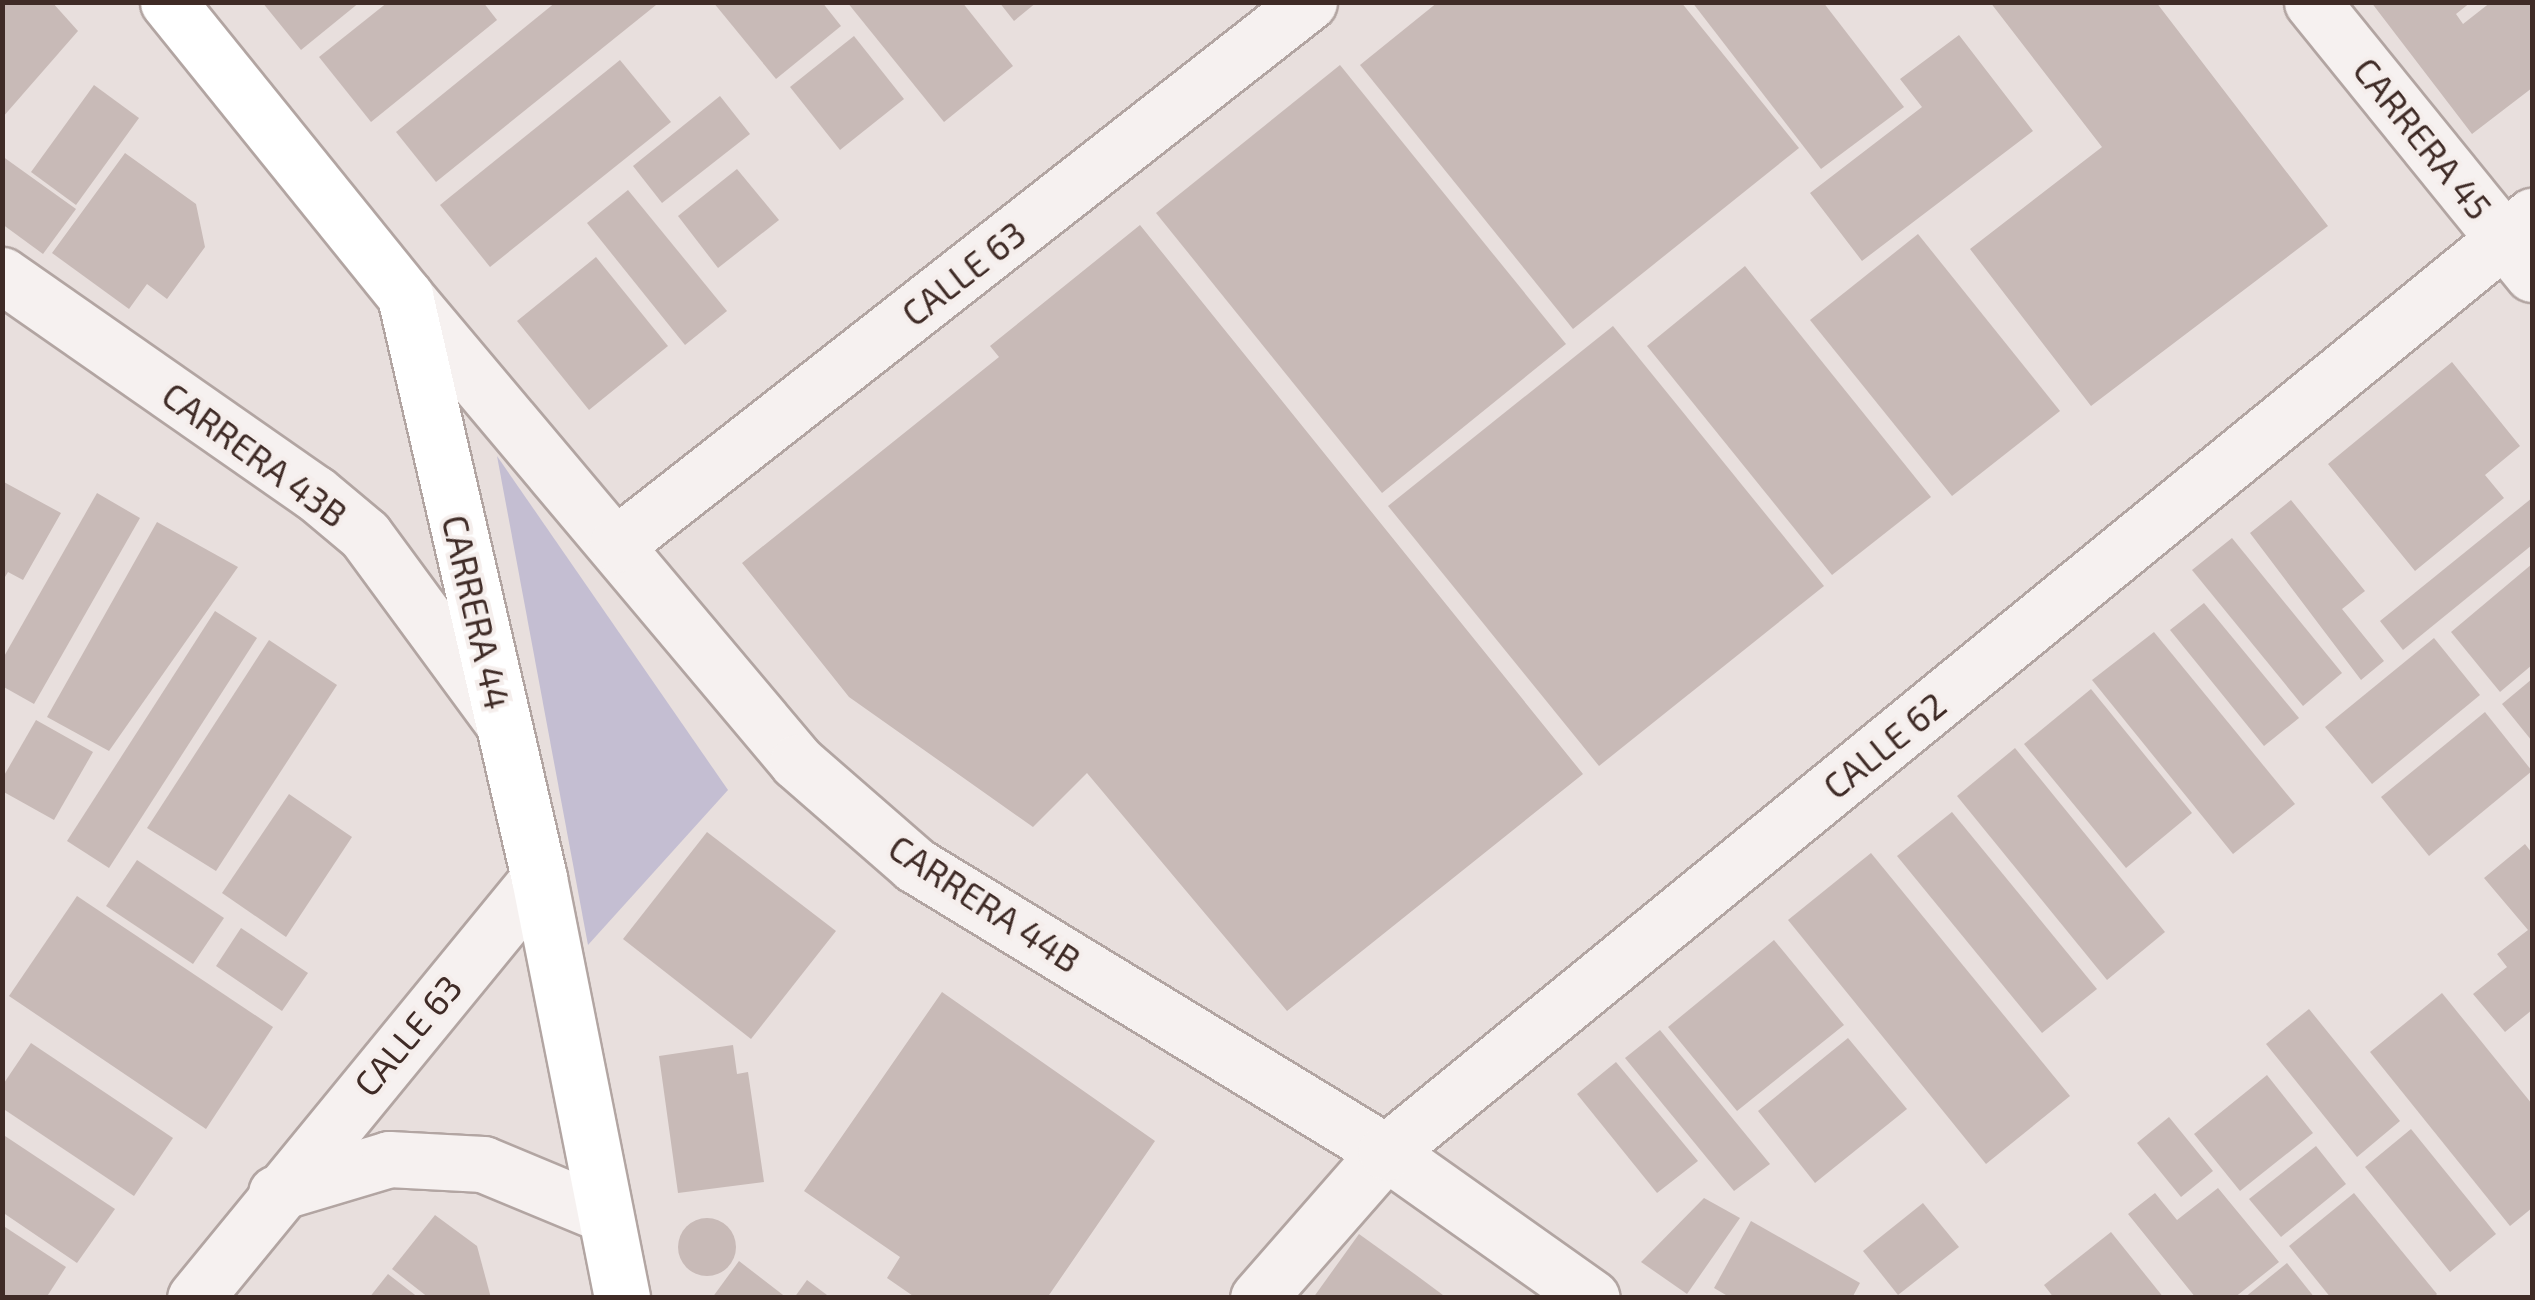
<!DOCTYPE html>
<style>
body{margin:0}
#map{position:relative;width:2535px;height:1300px;overflow:hidden;background:#e8dfdd;font-family:"Exo 2",sans-serif}
div>[style]{position:absolute}
.green>*{inset:0;background:#c4bed2}
.building>*{inset:0;background:#c8bab7}
.round{border-radius:50%}
.roads{filter:drop-shadow(2px 0 #b2a5a2) drop-shadow(-2px 0 #b2a5a2) drop-shadow(0 2px #b2a5a2) drop-shadow(0 -2px #b2a5a2)}
.street>*{height:55px;margin:-27.5px;padding:0 27.5px;transform-origin:27.5px;border-radius:27.5px;background:#f6f1f0}
.secondary>*{height:55px;margin:-27.5px;padding:0 27.5px;transform-origin:27.5px;border-radius:27.5px;background:#fff}
span{translate:-50% -50%;white-space:nowrap;text-align:center;line-height:1.15;-webkit-text-stroke:8px #f5eeec;paint-order:stroke}
.street-label{font-size:35px;color:#3f2b26}
.frame{position:absolute;inset:0;border:5px solid #3f2b26;pointer-events:none}
</style>
<div id="map">
<div class="green">
<div style="clip-path:polygon(497px 456px,728px 790px,588px 945px)"></div>
</div>
<div class="building">
<div style="clip-path:polygon(2px 2px,52px 2px,78px 31px,2px 118px)"></div>
<div style="clip-path:polygon(262px 2px,360px 2px,301px 50px)"></div>
<div style="clip-path:polygon(388px 2px,483px 2px,497px 20px,371px 122px,319px 57px)"></div>
<div style="clip-path:polygon(556px 2px,656px 5px,436px 182px,396px 132px)"></div>
<div style="clip-path:polygon(713px 2px,822px 2px,841px 26px,776px 79px)"></div>
<div style="clip-path:polygon(847px 2px,962px 2px,1013px 66px,944px 122px)"></div>
<div style="clip-path:polygon(999px 2px,1037px 2px,1014px 21px)"></div>
<div style="clip-path:polygon(1438px 2px,1681px 2px,1799px 148px,1573px 329px,1360px 65px)"></div>
<div style="clip-path:polygon(1692px 2px,1823px 2px,1904px 107px,1821px 169px)"></div>
<div style="clip-path:polygon(1990px 2px,2156px 2px,2328px 226px,2091px 406px,1970px 249px,2102px 147px)"></div>
<div style="clip-path:polygon(2371px 2px,2471px 2px,2456px 14px,2463px 24px,2491px 2px,2532px 2px,2532px 88px,2472px 134px)"></div>
<div style="clip-path:polygon(1959px 35px,2033px 131px,1862px 261px,1810px 193px,1922px 107px,1900px 79px)"></div>
<div style="clip-path:polygon(854px 36px,904px 99px,840px 150px,790px 87px)"></div>
<div style="clip-path:polygon(620px 60px,671px 122px,490px 267px,440px 205px)"></div>
<div style="clip-path:polygon(1340px 65px,1566px 344px,1382px 493px,1156px 213px)"></div>
<div style="clip-path:polygon(94px 85px,139px 118px,76px 205px,31px 172px)"></div>
<div style="clip-path:polygon(720px 96px,750px 134px,662px 203px,633px 166px)"></div>
<div style="clip-path:polygon(125px 153px,196px 204px,205px 247px,167px 299px,147px 284px,129px 309px,52px 253px)"></div>
<div style="clip-path:polygon(2px 156px,76px 209px,43px 254px,2px 224px)"></div>
<div style="clip-path:polygon(737px 169px,779px 220px,718px 268px,678px 216px)"></div>
<div style="clip-path:polygon(628px 190px,727px 311px,685px 345px,587px 223px)"></div>
<div style="clip-path:polygon(1140px 225px,1583px 774px,1287px 1011px,1087px 773px,1033px 827px,849px 697px,742px 563px,999px 357px,990px 346px)"></div>
<div style="clip-path:polygon(1918px 234px,2060px 411px,1952px 496px,1810px 320px)"></div>
<div style="clip-path:polygon(596px 257px,668px 346px,589px 410px,517px 321px)"></div>
<div style="clip-path:polygon(1745px 266px,1931px 497px,1832px 575px,1647px 346px)"></div>
<div style="clip-path:polygon(1613px 326px,1824px 586px,1599px 766px,1388px 506px)"></div>
<div style="clip-path:polygon(2452px 362px,2520px 446px,2485px 475px,2504px 498px,2415px 571px,2328px 464px)"></div>
<div style="clip-path:polygon(2px 481px,61px 513px,23px 580px,8px 572px,2px 582px)"></div>
<div style="clip-path:polygon(97px 493px,140px 518px,34px 704px,2px 686px,2px 660px)"></div>
<div style="clip-path:polygon(2532px 498px,2532px 545px,2403px 650px,2380px 621px)"></div>
<div style="clip-path:polygon(2291px 500px,2365px 591px,2342px 609px,2384px 661px,2361px 680px,2250px 533px)"></div>
<div style="clip-path:polygon(157px 522px,238px 567px,109px 751px,47px 717px)"></div>
<div style="clip-path:polygon(2232px 538px,2342px 673px,2303px 706px,2192px 570px)"></div>
<div style="clip-path:polygon(2532px 564px,2532px 665px,2500px 692px,2451px 632px)"></div>
<div style="clip-path:polygon(2204px 603px,2299px 718px,2264px 746px,2170px 630px)"></div>
<div style="clip-path:polygon(215px 611px,257px 638px,109px 868px,67px 841px)"></div>
<div style="clip-path:polygon(2154px 632px,2295px 804px,2233px 854px,2092px 680px)"></div>
<div style="clip-path:polygon(2434px 638px,2480px 695px,2372px 784px,2325px 727px)"></div>
<div style="clip-path:polygon(269px 640px,337px 685px,216px 871px,147px 828px)"></div>
<div style="clip-path:polygon(2532px 679px,2532px 741px,2502px 704px)"></div>
<div style="clip-path:polygon(2091px 689px,2192px 813px,2126px 868px,2024px 744px)"></div>
<div style="clip-path:polygon(2485px 712px,2532px 771px,2429px 856px,2381px 797px)"></div>
<div style="clip-path:polygon(36px 720px,93px 752px,54px 820px,2px 791px,2px 779px)"></div>
<div style="clip-path:polygon(2015px 748px,2165px 932px,2107px 980px,1957px 796px)"></div>
<div style="clip-path:polygon(289px 794px,352px 837px,286px 937px,222px 893px)"></div>
<div style="clip-path:polygon(1952px 812px,2097px 989px,2042px 1033px,1897px 856px)"></div>
<div style="clip-path:polygon(707px 832px,836px 931px,751px 1039px,623px 939px)"></div>
<div style="clip-path:polygon(2525px 844px,2532px 853px,2532px 1010px,2505px 1032px,2473px 994px,2507px 967px,2497px 954px,2528px 930px,2484px 878px)"></div>
<div style="clip-path:polygon(1871px 853px,2070px 1096px,1986px 1164px,1788px 920px)"></div>
<div style="clip-path:polygon(137px 860px,224px 918px,193px 964px,106px 906px)"></div>
<div style="clip-path:polygon(77px 896px,273px 1027px,206px 1129px,9px 996px)"></div>
<div style="clip-path:polygon(241px 928px,308px 973px,282px 1011px,216px 966px)"></div>
<div style="clip-path:polygon(1774px 940px,1844px 1025px,1737px 1111px,1668px 1027px)"></div>
<div style="clip-path:polygon(942px 992px,1155px 1141px,1047px 1298px,916px 1298px,887px 1278px,900px 1257px,804px 1191px)"></div>
<div style="clip-path:polygon(2442px 993px,2532px 1104px,2532px 1208px,2510px 1226px,2370px 1052px)"></div>
<div style="clip-path:polygon(2309px 1009px,2400px 1121px,2357px 1157px,2266px 1044px)"></div>
<div style="clip-path:polygon(1660px 1030px,1770px 1164px,1734px 1191px,1625px 1058px)"></div>
<div style="clip-path:polygon(1848px 1038px,1907px 1109px,1815px 1183px,1758px 1111px)"></div>
<div style="clip-path:polygon(31px 1043px,173px 1138px,134px 1196px,2px 1108px,2px 1086px)"></div>
<div style="clip-path:polygon(733px 1045px,737px 1074px,748px 1072px,764px 1182px,678px 1193px,659px 1056px)"></div>
<div style="clip-path:polygon(1616px 1062px,1698px 1161px,1657px 1193px,1577px 1094px)"></div>
<div style="clip-path:polygon(2267px 1075px,2313px 1133px,2240px 1191px,2194px 1134px)"></div>
<div style="clip-path:polygon(2169px 1117px,2213px 1171px,2181px 1197px,2137px 1143px)"></div>
<div style="clip-path:polygon(2411px 1129px,2496px 1234px,2450px 1272px,2365px 1167px)"></div>
<div style="clip-path:polygon(2px 1134px,115px 1209px,77px 1263px,2px 1212px)"></div>
<div style="clip-path:polygon(2316px 1146px,2346px 1184px,2281px 1237px,2249px 1199px)"></div>
<div style="clip-path:polygon(2218px 1188px,2279px 1262px,2234px 1298px,2196px 1298px,2128px 1214px,2155px 1193px,2177px 1220px)"></div>
<div style="clip-path:polygon(2354px 1193px,2437px 1294px,2433px 1298px,2331px 1298px,2289px 1246px)"></div>
<div style="clip-path:polygon(1704px 1198px,1740px 1218px,1687px 1294px,1641px 1262px)"></div>
<div style="clip-path:polygon(1923px 1203px,1959px 1247px,1898px 1295px,1863px 1251px)"></div>
<div style="clip-path:polygon(435px 1215px,477px 1246px,491px 1298px,429px 1298px,392px 1269px)"></div>
<div class="round" style="left:678px;top:1218px;width:58px;height:58px"></div>
<div style="clip-path:polygon(1751px 1221px,1860px 1283px,1852px 1298px,1731px 1298px,1714px 1288px)"></div>
<div style="clip-path:polygon(2px 1225px,66px 1267px,46px 1298px,2px 1298px)"></div>
<div style="clip-path:polygon(2111px 1232px,2164px 1298px,2054px 1298px,2044px 1285px)"></div>
<div style="clip-path:polygon(1359px 1234px,1416px 1275px,1447px 1298px,1313px 1298px)"></div>
<div style="clip-path:polygon(739px 1261px,787px 1298px,712px 1298px)"></div>
<div style="clip-path:polygon(2287px 1263px,2315px 1298px,2244px 1298px)"></div>
<div style="clip-path:polygon(388px 1274px,419px 1298px,369px 1298px)"></div>
<div style="clip-path:polygon(807px 1280px,831px 1298px,794px 1298px)"></div>
</div>
<div class="roads">
<div class="street">
<div style="left:2312px;top:2px;width:350px;rotate:51deg"></div>
<div style="left:2px;top:275px;width:381px;rotate:34.9deg"></div>
<div style="left:315px;top:493px;width:65px;rotate:40deg"></div>
<div style="left:365px;top:535px;width:233px;rotate:53.7deg"></div>
<div style="left:405px;top:296px;width:609px;rotate:49.93deg"></div>
<div style="left:797px;top:762px;width:157px;rotate:41.1deg"></div>
<div style="left:915px;top:865px;width:552px;rotate:31.36deg"></div>
<div style="left:1386px;top:1152px;width:252px;rotate:35.3deg"></div>
<div style="left:617px;top:544px;width:879px;rotate:-38.07deg"></div>
<div style="left:276px;top:1193px;width:118px;rotate:-16.7deg"></div>
<div style="left:389px;top:1159px;width:94px;rotate:3deg"></div>
<div style="left:483px;top:1164px;width:128px;rotate:22.6deg"></div>
<div style="left:195px;top:1298px;width:543px;rotate:-50.68deg"></div>
<div style="left:1258px;top:1298px;width:194px;rotate:-48.8deg"></div>
<div style="left:1386px;top:1152px;width:1480px;rotate:-39.24deg"></div>
</div>
<div class="secondary">
<div style="left:168px;top:2px;width:378px;rotate:51.1deg"></div>
<div style="left:405px;top:296px;width:597px;rotate:77.03deg"></div>
<div style="left:539px;top:878px;width:428px;rotate:78.8deg"></div>
</div>
</div>
<div class="street-label">
<span style="left:2423px;top:138px;rotate:51deg">CARRERA 45</span>
<span style="left:963px;top:273px;rotate:-38deg">CALLE 63</span>
<span style="left:255px;top:454px;rotate:36deg">CARRERA 43B</span>
<span style="left:477px;top:612px;rotate:77deg">CARRERA 44</span>
<span style="left:1884px;top:745px;rotate:-39deg">CALLE 62</span>
<span style="left:985px;top:903px;rotate:33deg">CARRERA 44B</span>
<span style="left:407px;top:1035px;rotate:-50deg">CALLE 63</span>
</div>
<div class="frame"></div>
</div>
